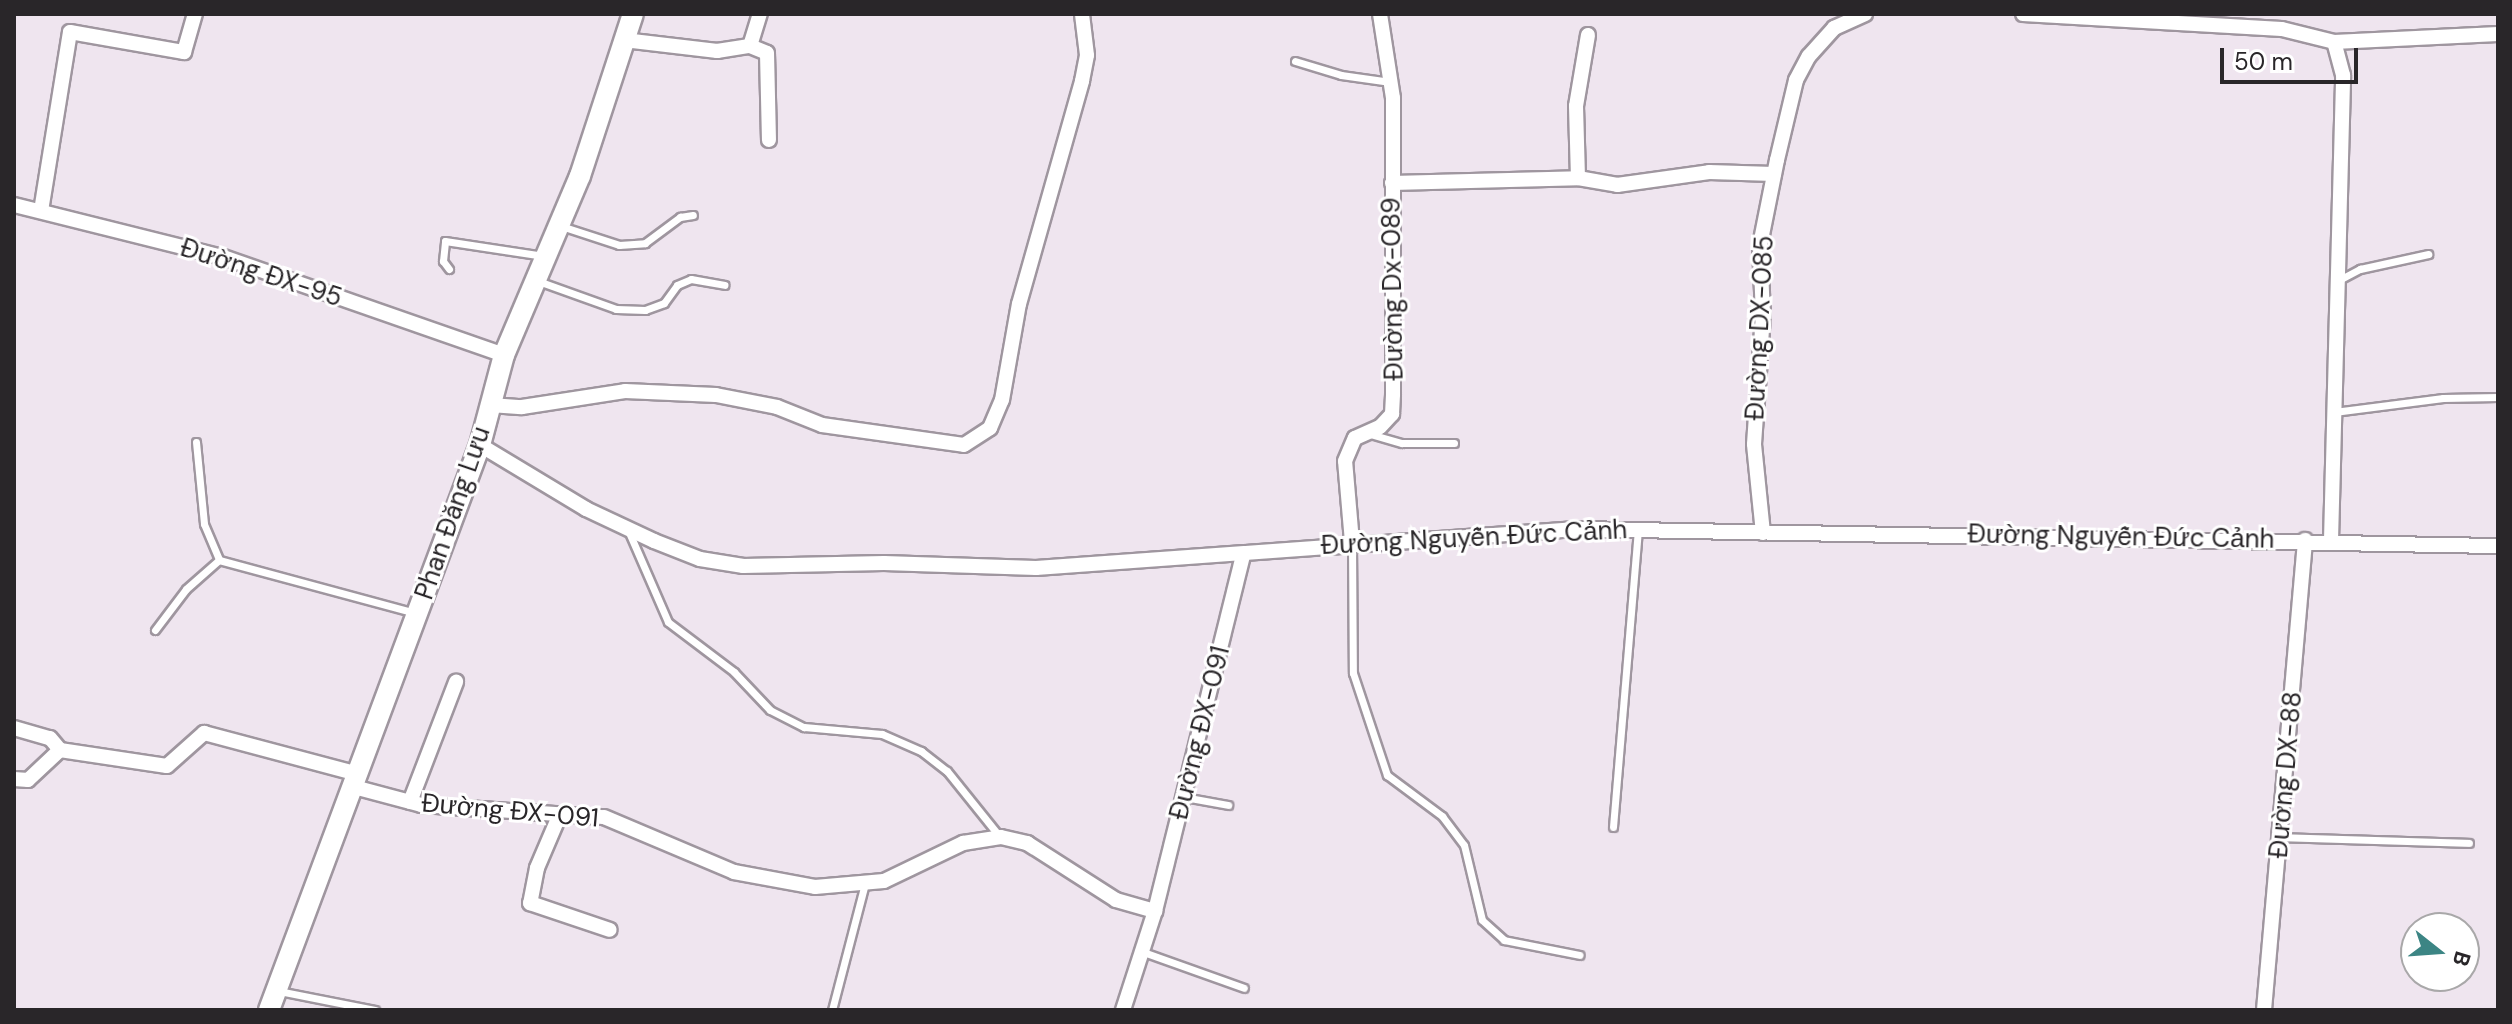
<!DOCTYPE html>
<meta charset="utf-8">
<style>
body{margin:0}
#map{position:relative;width:2512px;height:1024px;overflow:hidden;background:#efe5ef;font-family:"DM Sans",sans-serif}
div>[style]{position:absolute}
.roads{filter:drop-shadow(2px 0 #9f969f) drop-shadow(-2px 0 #9f969f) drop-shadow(0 2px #9f969f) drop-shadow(0 -2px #9f969f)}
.lane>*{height:7px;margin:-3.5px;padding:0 3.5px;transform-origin:3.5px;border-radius:3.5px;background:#fff}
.street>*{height:14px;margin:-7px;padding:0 7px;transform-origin:7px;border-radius:7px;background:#fff}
.secondary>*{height:20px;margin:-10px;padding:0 10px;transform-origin:10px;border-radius:10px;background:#fff}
span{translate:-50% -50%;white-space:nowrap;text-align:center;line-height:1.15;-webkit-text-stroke:6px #fff;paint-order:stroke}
.street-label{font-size:26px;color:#292629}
.frame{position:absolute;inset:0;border:16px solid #292629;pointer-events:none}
.north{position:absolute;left:2400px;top:912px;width:80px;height:80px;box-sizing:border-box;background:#fff;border:2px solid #a9a8a9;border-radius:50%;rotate:107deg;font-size:22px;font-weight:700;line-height:32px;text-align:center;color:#292629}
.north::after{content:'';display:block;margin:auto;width:28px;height:36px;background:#3c8584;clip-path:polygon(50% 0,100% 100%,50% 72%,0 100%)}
.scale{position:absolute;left:2220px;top:48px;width:138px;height:36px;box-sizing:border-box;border:4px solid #292629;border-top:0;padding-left:10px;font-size:24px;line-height:28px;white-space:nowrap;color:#292629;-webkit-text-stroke:6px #fff;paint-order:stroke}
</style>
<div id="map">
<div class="roads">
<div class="lane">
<div style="left:1295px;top:61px;width:48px;rotate:16.9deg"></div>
<div style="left:1341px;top:75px;width:50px;rotate:8deg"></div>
<div style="left:561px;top:226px;width:61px;rotate:18.1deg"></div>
<div style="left:619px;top:245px;width:26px;rotate:-4deg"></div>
<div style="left:645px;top:243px;width:44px;rotate:-36.6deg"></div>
<div style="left:680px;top:217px;width:13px;rotate:-9deg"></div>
<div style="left:449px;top:269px;width:10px;rotate:-127deg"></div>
<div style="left:443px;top:261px;width:20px;rotate:-84deg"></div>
<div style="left:445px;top:241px;width:100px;rotate:8.6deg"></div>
<div style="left:2339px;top:280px;width:24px;rotate:-28deg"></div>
<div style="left:2360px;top:269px;width:70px;rotate:-12.4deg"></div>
<div style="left:538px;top:281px;width:83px;rotate:19.7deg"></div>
<div style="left:616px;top:309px;width:29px;rotate:2deg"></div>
<div style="left:645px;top:310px;width:20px;rotate:-20deg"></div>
<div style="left:664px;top:303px;width:22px;rotate:-54deg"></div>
<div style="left:677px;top:285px;width:15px;rotate:-23deg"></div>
<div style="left:691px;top:279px;width:34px;rotate:10deg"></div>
<div style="left:2334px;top:412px;width:110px;rotate:-7.3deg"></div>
<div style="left:2443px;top:398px;width:55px;rotate:-1deg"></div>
<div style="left:1370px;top:434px;width:33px;rotate:16deg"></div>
<div style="left:1402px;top:443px;width:52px"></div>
<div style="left:196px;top:442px;width:82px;rotate:84.4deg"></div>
<div style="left:204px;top:524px;width:39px;rotate:67deg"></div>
<div style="left:219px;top:560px;width:203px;rotate:15.1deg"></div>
<div style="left:628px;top:530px;width:100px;rotate:66.5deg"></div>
<div style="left:668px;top:622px;width:83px;rotate:37.1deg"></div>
<div style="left:734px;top:672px;width:52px;rotate:46.5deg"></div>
<div style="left:770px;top:710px;width:38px;rotate:27deg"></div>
<div style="left:804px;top:727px;width:78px;rotate:5.1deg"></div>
<div style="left:882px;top:734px;width:43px;rotate:23.6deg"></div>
<div style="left:921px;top:751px;width:33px;rotate:38deg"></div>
<div style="left:947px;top:771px;width:85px;rotate:51.2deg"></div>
<div style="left:1352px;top:544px;width:129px;rotate:89.6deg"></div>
<div style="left:1353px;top:673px;width:108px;rotate:71.6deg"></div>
<div style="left:1387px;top:775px;width:69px;rotate:36.7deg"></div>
<div style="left:1442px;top:816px;width:36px;rotate:53deg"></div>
<div style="left:1464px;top:845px;width:77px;rotate:76.5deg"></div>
<div style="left:1482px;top:920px;width:30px;rotate:42deg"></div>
<div style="left:1504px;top:940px;width:77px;rotate:11.2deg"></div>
<div style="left:155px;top:630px;width:51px;rotate:-52.9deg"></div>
<div style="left:186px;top:589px;width:44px;rotate:-41.3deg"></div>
<div style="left:1184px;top:797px;width:45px;rotate:10.3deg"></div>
<div style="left:1613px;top:827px;width:298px;rotate:-85.2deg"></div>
<div style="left:2280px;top:837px;width:189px;rotate:1.8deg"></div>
<div style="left:1143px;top:952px;width:107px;rotate:19.6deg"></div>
<div style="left:279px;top:991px;width:98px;rotate:11.2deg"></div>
<div style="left:832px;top:1010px;width:131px;rotate:-75.4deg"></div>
</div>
<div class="street">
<div style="left:2023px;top:14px;width:259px;rotate:3.3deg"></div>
<div style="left:2282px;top:29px;width:54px;rotate:14deg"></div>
<div style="left:2334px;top:42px;width:164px;rotate:-2.8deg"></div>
<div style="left:624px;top:40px;width:94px;rotate:6.7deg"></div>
<div style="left:717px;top:51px;width:33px;rotate:-9deg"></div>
<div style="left:750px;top:46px;width:18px;rotate:22deg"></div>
<div style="left:767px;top:53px;width:87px;rotate:88.7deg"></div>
<div style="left:750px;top:46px;width:34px;rotate:-73deg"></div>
<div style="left:1578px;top:178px;width:72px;rotate:-91.6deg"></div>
<div style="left:1576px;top:106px;width:72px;rotate:-80.4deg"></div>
<div style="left:1392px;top:183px;width:186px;rotate:-1.5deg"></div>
<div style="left:1578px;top:178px;width:40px;rotate:10deg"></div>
<div style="left:1617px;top:185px;width:93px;rotate:-8deg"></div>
<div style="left:1709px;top:172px;width:65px;rotate:1.8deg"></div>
<div style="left:14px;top:205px;width:215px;rotate:14deg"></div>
<div style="left:223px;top:257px;width:298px;rotate:19.2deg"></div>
<div style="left:41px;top:211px;width:181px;rotate:-80.8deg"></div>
<div style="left:70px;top:32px;width:116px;rotate:10deg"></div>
<div style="left:184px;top:52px;width:40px;rotate:-74deg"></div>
<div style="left:490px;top:405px;width:32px;rotate:4deg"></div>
<div style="left:522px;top:407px;width:104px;rotate:-8.8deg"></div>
<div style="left:625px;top:391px;width:91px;rotate:2.5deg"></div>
<div style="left:716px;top:395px;width:62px;rotate:11.1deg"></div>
<div style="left:777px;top:407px;width:48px;rotate:21.8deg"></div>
<div style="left:822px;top:425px;width:143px;rotate:8deg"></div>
<div style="left:964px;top:445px;width:31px;rotate:-33deg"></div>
<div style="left:990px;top:428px;width:30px;rotate:-67deg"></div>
<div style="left:1002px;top:400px;width:97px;rotate:-80deg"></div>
<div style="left:1019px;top:304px;width:232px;rotate:-74.2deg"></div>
<div style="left:1082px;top:81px;width:26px;rotate:-79deg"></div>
<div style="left:1087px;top:55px;width:41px;rotate:-97deg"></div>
<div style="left:480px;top:445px;width:124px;rotate:31.1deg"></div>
<div style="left:586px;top:509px;width:75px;rotate:25.2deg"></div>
<div style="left:654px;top:541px;width:49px;rotate:21.4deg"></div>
<div style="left:700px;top:559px;width:44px;rotate:9.2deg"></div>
<div style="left:743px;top:566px;width:141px;rotate:-1.2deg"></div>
<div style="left:884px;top:563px;width:152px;rotate:1.9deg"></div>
<div style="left:1036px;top:568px;width:542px;rotate:-4.12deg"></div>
<div style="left:1577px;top:529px;width:921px;rotate:1.06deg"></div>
<div style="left:1763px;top:533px;width:89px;rotate:-95.8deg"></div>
<div style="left:1754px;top:444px;width:129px;rotate:-86deg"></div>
<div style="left:1763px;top:315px;width:70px;rotate:-92.5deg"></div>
<div style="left:1760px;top:245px;width:87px;rotate:-78.7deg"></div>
<div style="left:1777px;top:160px;width:82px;rotate:-76.6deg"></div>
<div style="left:1796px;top:80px;width:27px;rotate:-62deg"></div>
<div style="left:1809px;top:56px;width:38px;rotate:-48deg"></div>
<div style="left:1834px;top:28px;width:34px;rotate:-24deg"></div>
<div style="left:2331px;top:540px;width:465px;rotate:-88.5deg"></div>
<div style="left:2343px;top:75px;width:34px;rotate:-105deg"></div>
<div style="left:1352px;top:542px;width:81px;rotate:-94.9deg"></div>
<div style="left:1345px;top:461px;width:25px;rotate:-67deg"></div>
<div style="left:1355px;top:438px;width:27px;rotate:-24deg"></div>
<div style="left:1380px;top:427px;width:18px;rotate:-47deg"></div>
<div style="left:1392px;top:414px;width:20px;rotate:-87deg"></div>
<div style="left:1393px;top:394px;width:296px;rotate:-90deg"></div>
<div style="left:1393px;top:98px;width:85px;rotate:-98.8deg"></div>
<div style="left:14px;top:728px;width:37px;rotate:16deg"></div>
<div style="left:50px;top:738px;width:16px;rotate:50deg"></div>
<div style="left:14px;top:779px;width:14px;rotate:4deg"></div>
<div style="left:28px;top:780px;width:44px;rotate:-43.2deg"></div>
<div style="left:60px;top:750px;width:108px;rotate:8.5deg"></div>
<div style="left:167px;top:766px;width:50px;rotate:-41.7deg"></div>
<div style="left:204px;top:733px;width:159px;rotate:14.9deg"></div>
<div style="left:354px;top:787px;width:69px;rotate:15deg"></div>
<div style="left:421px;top:805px;width:183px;rotate:3.8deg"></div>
<div style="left:604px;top:817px;width:141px;rotate:22.9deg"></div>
<div style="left:734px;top:872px;width:82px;rotate:10.5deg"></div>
<div style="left:815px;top:887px;width:69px;rotate:-5deg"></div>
<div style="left:884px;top:881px;width:88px;rotate:-25.7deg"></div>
<div style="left:963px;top:843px;width:38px;rotate:-9deg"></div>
<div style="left:1001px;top:837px;width:27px;rotate:13deg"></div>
<div style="left:1027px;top:843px;width:106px;rotate:32.6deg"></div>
<div style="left:1116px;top:900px;width:41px;rotate:15.8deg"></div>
<div style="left:410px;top:802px;width:129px;rotate:-69deg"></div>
<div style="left:560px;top:814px;width:59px;rotate:113.1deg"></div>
<div style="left:537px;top:868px;width:36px;rotate:101deg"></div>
<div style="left:530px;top:903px;width:84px;rotate:18.6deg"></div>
<div style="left:1123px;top:1010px;width:104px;rotate:-72.1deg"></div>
<div style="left:1155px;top:911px;width:367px;rotate:-76.1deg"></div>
<div style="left:2264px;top:1010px;width:472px;rotate:-85deg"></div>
</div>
<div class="secondary">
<div style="left:269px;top:1010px;width:603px;rotate:-69.52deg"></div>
<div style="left:480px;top:445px;width:93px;rotate:-75.1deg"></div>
<div style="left:504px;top:355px;width:194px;rotate:-67deg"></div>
<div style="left:580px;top:176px;width:170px;rotate:-71.9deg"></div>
</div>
</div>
<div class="street-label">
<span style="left:261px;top:273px;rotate:18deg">Đường ĐX-95</span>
<span style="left:1393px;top:289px;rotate:-91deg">Đường Dx-089</span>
<span style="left:1760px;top:328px;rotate:-87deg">Đường DX-085</span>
<span style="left:453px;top:513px;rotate:-71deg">Phan Đăng Lưu</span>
<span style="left:2121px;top:537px;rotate:1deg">Đường Nguyễn Đức Cảnh</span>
<span style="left:1474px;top:538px;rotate:-3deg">Đường Nguyễn Đức Cảnh</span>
<span style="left:1200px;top:733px;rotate:-76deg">Đường ĐX-091</span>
<span style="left:2286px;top:775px;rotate:-85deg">Đường DX-88</span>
<span style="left:510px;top:811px;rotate:5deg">Đường ĐX-091</span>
</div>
<div class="frame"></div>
<div class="north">B</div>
<div class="scale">50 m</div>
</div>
